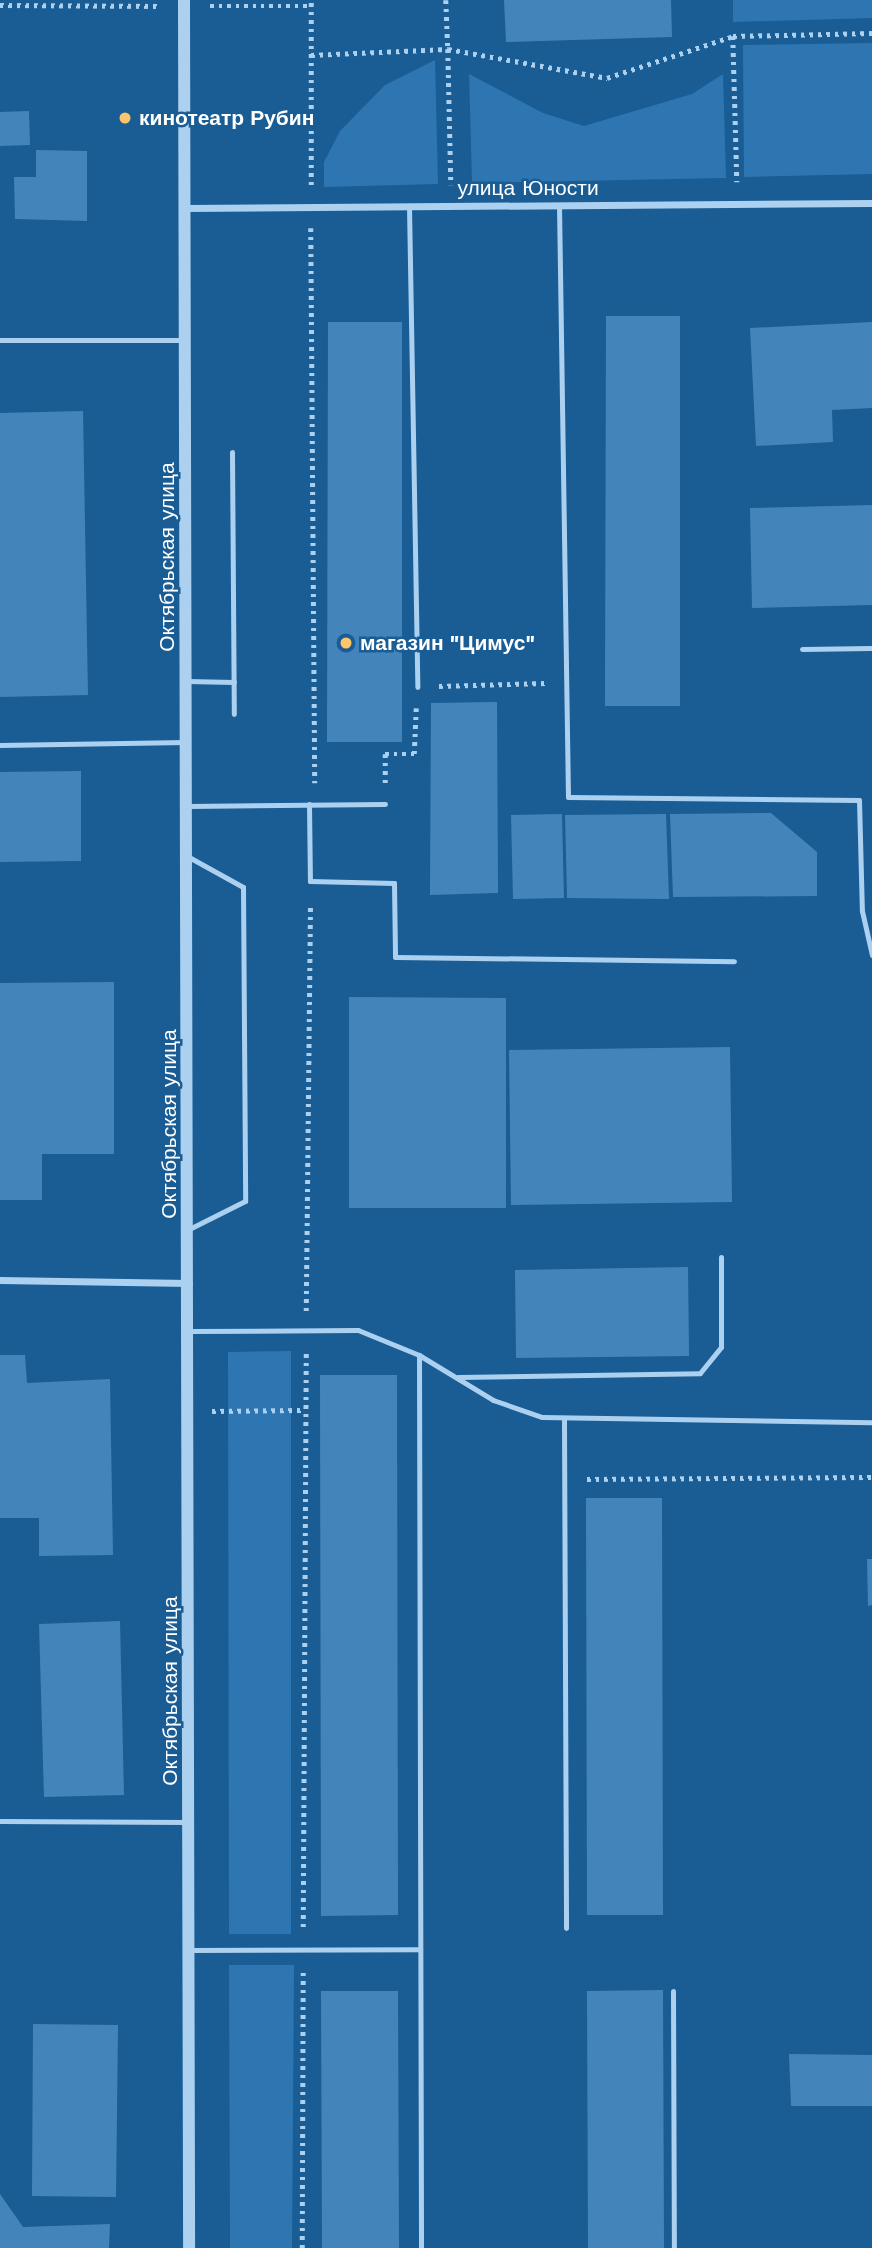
<!DOCTYPE html>
<meta charset="utf-8">
<style>
body{margin:0}
#map{position:relative;width:872px;height:2248px;overflow:hidden;background:#1a5c94;font-family:"Work Sans",sans-serif}
div>[style]{position:absolute}
.green>*{inset:0;background:#2e76b2}
.building>*{inset:0;background:#4385bb}
.path>*{height:4.5px;margin-top:-2.25px;transform-origin:0;background:repeating-linear-gradient(90deg,#acd1f0 0 3.5px,transparent 0 8.5px)}
.service>*{height:5px;margin:-2.5px;padding:0 2.5px;transform-origin:2.5px;border-radius:2.5px;background:#acd1f0}
.minor>*{height:7px;margin:-3.5px;padding:0 3.5px;transform-origin:3.5px;border-radius:3.5px;background:#acd1f0}
.tertiary>*{height:12px;margin:-6px;padding:0 6px;transform-origin:6px;border-radius:6px;background:#acd1f0}
.dots>*{width:19px;height:19px;translate:-50% -50%;box-sizing:border-box;border:4px solid #1a5c94;border-radius:50%}
span{translate:-50% -50%;white-space:nowrap;text-align:center;line-height:1.15;-webkit-text-stroke:5px #1a5c94;paint-order:stroke}
.poi-label{font-size:21px;color:#fff;font-weight:700}
.left{translate:0 -50%;text-align:left}
.street-label{font-size:21px;color:#fff}
</style>
<div id="map">
<div class="green">
<div style="clip-path:polygon(733px 0,872px 0,872px 18px,733px 22px)"></div>
<div style="clip-path:polygon(872px 43px,872px 174px,744px 177px,743px 45px)"></div>
<div style="clip-path:polygon(435px 60px,438px 184px,324px 187px,324px 162px,340px 131px,385px 85px)"></div>
<div style="clip-path:polygon(469px 74px,543px 113px,584px 126px,692px 94px,723px 74px,726px 178px,472px 183px)"></div>
<div style="clip-path:polygon(291px 1351px,291px 1934px,229px 1934px,228px 1352px)"></div>
<div style="clip-path:polygon(229px 1965px,294px 1965px,292px 2248px,230px 2248px)"></div>
</div>
<div class="building">
<div style="clip-path:polygon(504px 0,671px 0,672px 37px,506px 42px)"></div>
<div style="clip-path:polygon(29px 111px,30px 145px,0 146px,0 112px)"></div>
<div style="clip-path:polygon(36px 150px,87px 151px,87px 221px,15px 219px,14px 177px,36px 177px)"></div>
<div style="clip-path:polygon(606px 316px,680px 316px,680px 706px,605px 706px)"></div>
<div style="clip-path:polygon(328px 322px,402px 322px,402px 742px,327px 742px)"></div>
<div style="clip-path:polygon(872px 322px,872px 408px,832px 410px,833px 442px,756px 446px,750px 328px)"></div>
<div style="clip-path:polygon(83px 411px,88px 695px,0 697px,0 413px)"></div>
<div style="clip-path:polygon(872px 505px,872px 605px,752px 608px,750px 508px)"></div>
<div style="clip-path:polygon(497px 702px,498px 893px,430px 895px,431px 703px)"></div>
<div style="clip-path:polygon(81px 771px,81px 861px,0 862px,0 772px)"></div>
<div style="clip-path:polygon(771px 813px,817px 852px,817px 896px,673px 897px,670px 814px)"></div>
<div style="clip-path:polygon(562px 814px,564px 898px,513px 899px,511px 815px)"></div>
<div style="clip-path:polygon(666px 814px,669px 899px,567px 898px,565px 815px)"></div>
<div style="clip-path:polygon(114px 982px,114px 1154px,42px 1154px,42px 1200px,0 1200px,0 983px)"></div>
<div style="clip-path:polygon(349px 997px,506px 998px,506px 1208px,349px 1208px)"></div>
<div style="clip-path:polygon(730px 1047px,732px 1202px,511px 1205px,509px 1050px)"></div>
<div style="clip-path:polygon(688px 1267px,689px 1356px,516px 1358px,515px 1270px)"></div>
<div style="clip-path:polygon(0 1355px,25px 1355px,27px 1383px,110px 1379px,113px 1555px,39px 1556px,39px 1518px,0 1518px)"></div>
<div style="clip-path:polygon(320px 1375px,397px 1375px,398px 1915px,321px 1916px)"></div>
<div style="clip-path:polygon(586px 1498px,662px 1498px,663px 1915px,587px 1915px)"></div>
<div style="clip-path:polygon(867px 1559px,872px 1559px,872px 1605px,868px 1606px)"></div>
<div style="clip-path:polygon(120px 1621px,124px 1795px,44px 1797px,39px 1624px)"></div>
<div style="clip-path:polygon(663px 1990px,664px 2248px,588px 2248px,587px 1991px)"></div>
<div style="clip-path:polygon(321px 1991px,398px 1991px,399px 2248px,322px 2248px)"></div>
<div style="clip-path:polygon(33px 2024px,118px 2025px,116px 2197px,32px 2196px)"></div>
<div style="clip-path:polygon(789px 2054px,872px 2055px,872px 2106px,791px 2106px)"></div>
<div style="clip-path:polygon(0 2194px,23px 2227px,110px 2224px,109px 2248px,0 2248px)"></div>
</div>
<div class="path">
<div style="left:446px;top:0;width:49px;rotate:87.7deg"></div>
<div style="left:448px;top:49px;width:162px;rotate:10.3deg"></div>
<div style="left:607px;top:78px;width:133px;rotate:-18.4deg"></div>
<div style="left:733px;top:36px;width:139px;rotate:-1.2deg"></div>
<div style="left:0;top:5px;width:160px;rotate:0.4deg"></div>
<div style="left:210px;top:6px;width:101px"></div>
<div style="left:733px;top:36px;width:146px;rotate:88.4deg"></div>
<div style="left:311px;top:55px;width:137px;rotate:-2.5deg"></div>
<div style="left:448px;top:49px;width:136px;rotate:88.7deg"></div>
<div style="left:311px;top:185px;width:185px;rotate:-90deg"></div>
<div style="left:311px;top:228px;width:555px;rotate:89.59deg"></div>
<div style="left:439px;top:686px;width:107px;rotate:-1.6deg"></div>
<div style="left:385px;top:783px;width:29px;rotate:-90deg"></div>
<div style="left:385px;top:754px;width:29px"></div>
<div style="left:414px;top:754px;width:46px;rotate:-87.5deg"></div>
<div style="left:306px;top:1311px;width:408px;rotate:-89.4deg"></div>
<div style="left:212px;top:1411px;width:93px;rotate:-0.6deg"></div>
<div style="left:587px;top:1479px;width:285px;rotate:-0.4deg"></div>
<div style="left:303px;top:1927px;width:576px;rotate:-89.7deg"></div>
<div style="left:302px;top:2248px;width:278px;rotate:-89.8deg"></div>
</div>
<div class="service">
<div style="left:559px;top:205px;width:592px;rotate:89.13deg"></div>
<div style="left:568px;top:797px;width:291px;rotate:0.6deg"></div>
<div style="left:859px;top:800px;width:111px;rotate:88.5deg"></div>
<div style="left:862px;top:911px;width:45px;rotate:77.2deg"></div>
<div style="left:409px;top:206px;width:481px;rotate:89deg"></div>
<div style="left:0;top:340px;width:185px"></div>
<div style="left:232px;top:452px;width:262px;rotate:89.6deg"></div>
<div style="left:802px;top:649px;width:70px;rotate:-0.8deg"></div>
<div style="left:187px;top:681px;width:47px;rotate:1.2deg"></div>
<div style="left:0;top:745px;width:186px;rotate:-0.9deg"></div>
<div style="left:309px;top:804px;width:77px;rotate:89.3deg"></div>
<div style="left:310px;top:881px;width:84px;rotate:1.4deg"></div>
<div style="left:394px;top:883px;width:74px;rotate:89.2deg"></div>
<div style="left:395px;top:957px;width:339px;rotate:0.7deg"></div>
<div style="left:187px;top:806px;width:198px;rotate:-0.6deg"></div>
<div style="left:187px;top:856px;width:64px;rotate:29deg"></div>
<div style="left:243px;top:887px;width:314px;rotate:89.6deg"></div>
<div style="left:245px;top:1201px;width:63px;rotate:153.4deg"></div>
<div style="left:189px;top:1331px;width:169px;rotate:-0.3deg"></div>
<div style="left:358px;top:1330px;width:66px;rotate:22.3deg"></div>
<div style="left:419px;top:1355px;width:893px;rotate:89.87deg"></div>
<div style="left:419px;top:1355px;width:87px;rotate:31.3deg"></div>
<div style="left:493px;top:1400px;width:52px;rotate:19.1deg"></div>
<div style="left:542px;top:1417px;width:330px;rotate:0.9deg"></div>
<div style="left:458px;top:1377px;width:242px;rotate:-0.9deg"></div>
<div style="left:700px;top:1373px;width:33px;rotate:-51deg"></div>
<div style="left:721px;top:1347px;width:90px;rotate:-90deg"></div>
<div style="left:564px;top:1419px;width:509px;rotate:89.77deg"></div>
<div style="left:0;top:1821px;width:186px;rotate:0.3deg"></div>
<div style="left:189px;top:1950px;width:231px;rotate:-0.2deg"></div>
<div style="left:673px;top:1991px;width:257px;rotate:89.8deg"></div>
</div>
<div class="minor">
<div style="left:185px;top:208px;width:687px;rotate:-0.42deg"></div>
<div style="left:0;top:1280px;width:189px;rotate:0.9deg"></div>
</div>
<div class="tertiary">
<div style="left:184px;top:0;width:2248px;rotate:89.87deg"></div>
</div>
<div class="dots">
<div style="left:125px;top:118px;background:#ffc56a"></div>
<div style="left:346px;top:643px;background:#ffc56a"></div>
</div>
<div class="poi-label">
<span class="left" style="left:139px;top:118px">кинотеатр Рубин</span>
<span class="left" style="left:360px;top:643px">магазин "Цимус"</span>
</div>
<div class="street-label">
<span style="left:528px;top:188px">улица Юности</span>
<span style="left:167px;top:557px;rotate:-90deg">Октябрьская улица</span>
<span style="left:169px;top:1124px;rotate:-90deg">Октябрьская улица</span>
<span style="left:170px;top:1691px;rotate:-90deg">Октябрьская улица</span>
</div>
</div>
